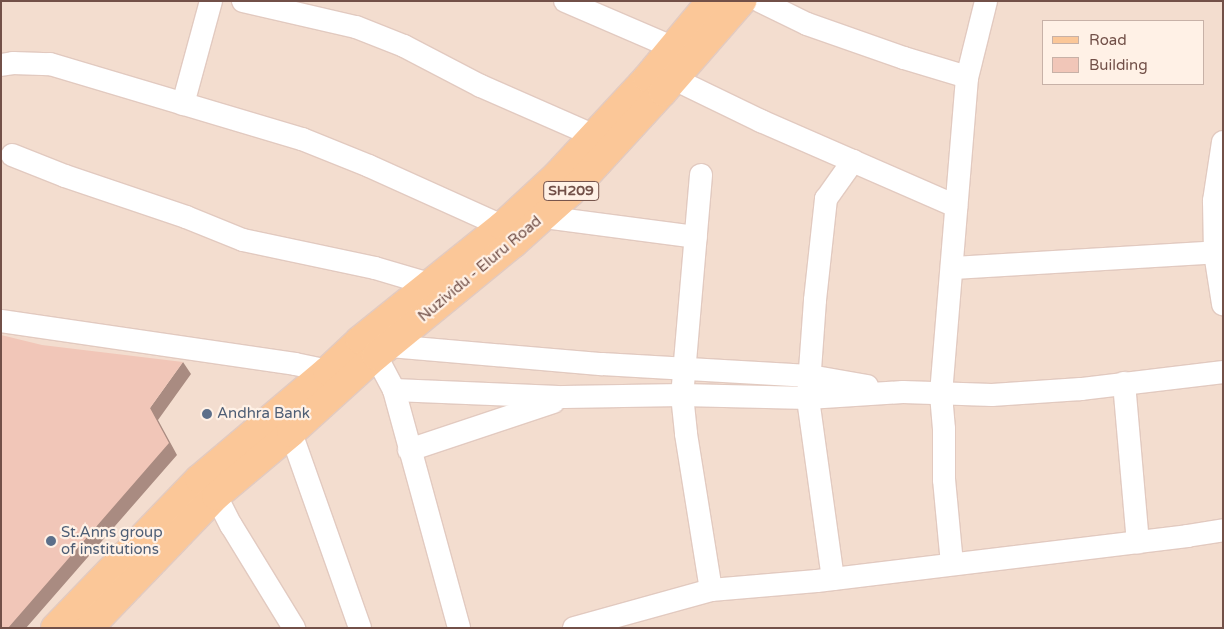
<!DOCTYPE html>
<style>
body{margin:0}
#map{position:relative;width:1224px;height:629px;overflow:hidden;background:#fcede0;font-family:"Varela Round",sans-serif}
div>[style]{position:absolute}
.residential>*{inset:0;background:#f3ddcf}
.roads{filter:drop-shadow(1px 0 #e2cac0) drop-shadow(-1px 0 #e2cac0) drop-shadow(0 1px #e2cac0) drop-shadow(0 -1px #e2cac0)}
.minor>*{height:22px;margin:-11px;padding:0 11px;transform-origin:11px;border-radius:11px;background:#fff}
.major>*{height:28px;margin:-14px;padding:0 14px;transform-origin:14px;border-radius:14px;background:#fbc798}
.shaded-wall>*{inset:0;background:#a98b81}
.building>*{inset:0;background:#f1c6b8}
.dots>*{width:14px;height:14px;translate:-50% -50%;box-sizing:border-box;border:2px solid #fff1e6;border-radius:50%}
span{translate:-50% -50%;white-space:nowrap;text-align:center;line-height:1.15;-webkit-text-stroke:4.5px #fff1e6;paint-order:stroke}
.shield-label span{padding:1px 4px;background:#fff1e6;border:1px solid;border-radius:4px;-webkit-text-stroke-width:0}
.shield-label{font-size:14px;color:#725048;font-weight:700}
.street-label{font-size:15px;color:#725048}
.service-label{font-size:15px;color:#4e5e75}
.left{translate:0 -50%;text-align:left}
.frame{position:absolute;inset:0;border:2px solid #725048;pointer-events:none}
.legend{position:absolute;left:1042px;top:20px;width:162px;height:65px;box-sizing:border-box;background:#fff1e6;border:1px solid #c7b1a7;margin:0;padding:6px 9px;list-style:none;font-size:15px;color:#725048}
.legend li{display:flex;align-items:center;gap:10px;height:25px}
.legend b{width:25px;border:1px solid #c7b1a7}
</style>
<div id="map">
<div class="residential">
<div style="clip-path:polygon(evenodd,1px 1px,1223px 1px,1223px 628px,1px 628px,1px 1px,1043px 21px,1203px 21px,1203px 84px,1043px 84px,1043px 21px)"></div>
</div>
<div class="roads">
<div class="minor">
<div style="left:243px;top:1px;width:116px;rotate:13deg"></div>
<div style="left:356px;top:27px;width:52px;rotate:21.6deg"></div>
<div style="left:404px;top:46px;width:87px;rotate:27.5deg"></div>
<div style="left:481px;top:86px;width:124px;rotate:23.7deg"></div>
<div style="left:565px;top:1px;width:116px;rotate:23.3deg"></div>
<div style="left:760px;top:1px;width:52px;rotate:26.1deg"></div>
<div style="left:807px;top:24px;width:103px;rotate:19.3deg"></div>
<div style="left:904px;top:58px;width:66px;rotate:16.8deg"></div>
<div style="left:1px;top:65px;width:12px;rotate:-9deg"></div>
<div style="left:13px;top:63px;width:37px;rotate:2deg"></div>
<div style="left:50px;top:64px;width:263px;rotate:16.6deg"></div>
<div style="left:302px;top:139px;width:72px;rotate:21.9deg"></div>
<div style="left:369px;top:166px;width:146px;rotate:24.3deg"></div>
<div style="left:674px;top:79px;width:97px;rotate:25.8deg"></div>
<div style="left:761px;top:121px;width:213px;rotate:23.6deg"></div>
<div style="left:183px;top:104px;width:107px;rotate:-74.8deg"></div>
<div style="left:1223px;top:142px;width:60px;rotate:98.7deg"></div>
<div style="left:1214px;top:201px;width:52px;rotate:88.9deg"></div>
<div style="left:1215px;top:253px;width:52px;rotate:81.1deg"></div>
<div style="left:12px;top:155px;width:57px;rotate:21.6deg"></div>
<div style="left:65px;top:176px;width:128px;rotate:18.7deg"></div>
<div style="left:186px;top:217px;width:61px;rotate:22deg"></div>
<div style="left:243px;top:240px;width:135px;rotate:12deg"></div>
<div style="left:375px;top:268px;width:56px;rotate:16.5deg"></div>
<div style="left:701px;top:175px;width:221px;rotate:94.9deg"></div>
<div style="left:682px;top:395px;width:39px;rotate:84deg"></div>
<div style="left:686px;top:434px;width:158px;rotate:80.9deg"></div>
<div style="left:544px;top:217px;width:153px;rotate:7.5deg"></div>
<div style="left:952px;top:268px;width:271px;rotate:-3.4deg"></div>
<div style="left:1px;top:321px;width:297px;rotate:8.3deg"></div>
<div style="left:295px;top:364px;width:33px;rotate:12deg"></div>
<div style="left:327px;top:371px;width:11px;rotate:52deg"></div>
<div style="left:365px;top:344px;width:16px;rotate:47deg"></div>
<div style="left:376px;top:356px;width:38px;rotate:62deg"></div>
<div style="left:394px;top:390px;width:247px;rotate:74.7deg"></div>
<div style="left:390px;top:346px;width:213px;rotate:4.9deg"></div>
<div style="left:602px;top:364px;width:208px;rotate:3.3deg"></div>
<div style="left:810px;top:376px;width:58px;rotate:10deg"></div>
<div style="left:1124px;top:383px;width:160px;rotate:85deg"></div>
<div style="left:394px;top:390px;width:170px;rotate:2.4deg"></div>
<div style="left:564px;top:397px;width:118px;rotate:-1deg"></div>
<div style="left:682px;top:395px;width:126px;rotate:1.4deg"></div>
<div style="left:808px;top:398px;width:95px;rotate:-3.6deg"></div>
<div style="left:903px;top:392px;width:89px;rotate:1.9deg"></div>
<div style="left:992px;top:395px;width:89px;rotate:-3.9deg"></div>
<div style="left:1081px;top:389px;width:143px;rotate:-6.8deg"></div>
<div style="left:291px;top:433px;width:207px;rotate:70.5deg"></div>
<div style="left:409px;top:450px;width:152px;rotate:-18.4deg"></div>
<div style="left:216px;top:496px;width:33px;rotate:63deg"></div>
<div style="left:231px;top:525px;width:121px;rotate:58.5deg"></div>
<div style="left:952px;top:564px;width:84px;rotate:-95.4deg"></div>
<div style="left:944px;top:480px;width:51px;rotate:-90deg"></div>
<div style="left:944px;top:429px;width:35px;rotate:-95deg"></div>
<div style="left:941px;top:394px;width:317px;rotate:-85.3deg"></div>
<div style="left:967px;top:78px;width:79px;rotate:-76.1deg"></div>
<div style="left:833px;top:579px;width:183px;rotate:-97.9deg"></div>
<div style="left:808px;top:398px;width:98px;rotate:-85.9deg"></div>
<div style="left:815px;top:300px;width:102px;rotate:-83.8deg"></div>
<div style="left:826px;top:199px;width:47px;rotate:-54.6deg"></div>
<div style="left:574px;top:628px;width:142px;rotate:-15.5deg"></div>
<div style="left:711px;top:590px;width:106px;rotate:-4.9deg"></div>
<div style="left:817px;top:581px;width:373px;rotate:-6.9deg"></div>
<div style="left:1187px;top:536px;width:36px;rotate:-9deg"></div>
</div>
<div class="major">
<div style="left:55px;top:628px;width:207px;rotate:-46deg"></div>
<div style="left:199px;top:479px;width:167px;rotate:-40.2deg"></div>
<div style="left:327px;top:371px;width:45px;rotate:-43.2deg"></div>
<div style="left:360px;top:340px;width:182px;rotate:-38.8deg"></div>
<div style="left:502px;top:226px;width:74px;rotate:-42.8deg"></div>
<div style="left:556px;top:176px;width:134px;rotate:-47.1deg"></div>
<div style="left:647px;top:78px;width:100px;rotate:-50.3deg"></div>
<div style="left:89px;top:628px;width:183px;rotate:-46.1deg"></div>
<div style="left:216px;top:496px;width:98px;rotate:-40deg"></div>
<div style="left:291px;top:433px;width:115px;rotate:-42.2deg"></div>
<div style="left:376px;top:356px;width:177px;rotate:-39.3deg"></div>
<div style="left:513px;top:244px;width:78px;rotate:-41.9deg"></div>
<div style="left:571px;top:192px;width:136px;rotate:-47.4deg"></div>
<div style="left:663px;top:92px;width:121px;rotate:-49deg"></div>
</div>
</div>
<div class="shaded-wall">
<div style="clip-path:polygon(183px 362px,191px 374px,158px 420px,177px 455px,26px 628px,8px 628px,150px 408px)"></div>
</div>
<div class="building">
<div style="clip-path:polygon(1px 335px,42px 345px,183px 362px,150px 408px,169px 443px,8px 628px,1px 628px)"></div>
</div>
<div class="dots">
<div style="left:207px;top:414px;background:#5c6f8a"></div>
<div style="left:51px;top:541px;background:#5c6f8a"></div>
</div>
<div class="shield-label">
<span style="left:571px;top:191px">SH209</span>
</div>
<div class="street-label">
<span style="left:480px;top:269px;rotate:-40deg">Nuzividu - Eluru Road</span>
</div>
<div class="service-label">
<span class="left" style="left:217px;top:414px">Andhra Bank</span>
<span class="left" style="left:61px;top:541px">St.Anns group<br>of institutions</span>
</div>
<div class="frame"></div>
<ul class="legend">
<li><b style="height:6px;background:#fbc798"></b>Road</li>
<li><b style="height:14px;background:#f1c6b8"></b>Building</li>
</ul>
</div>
